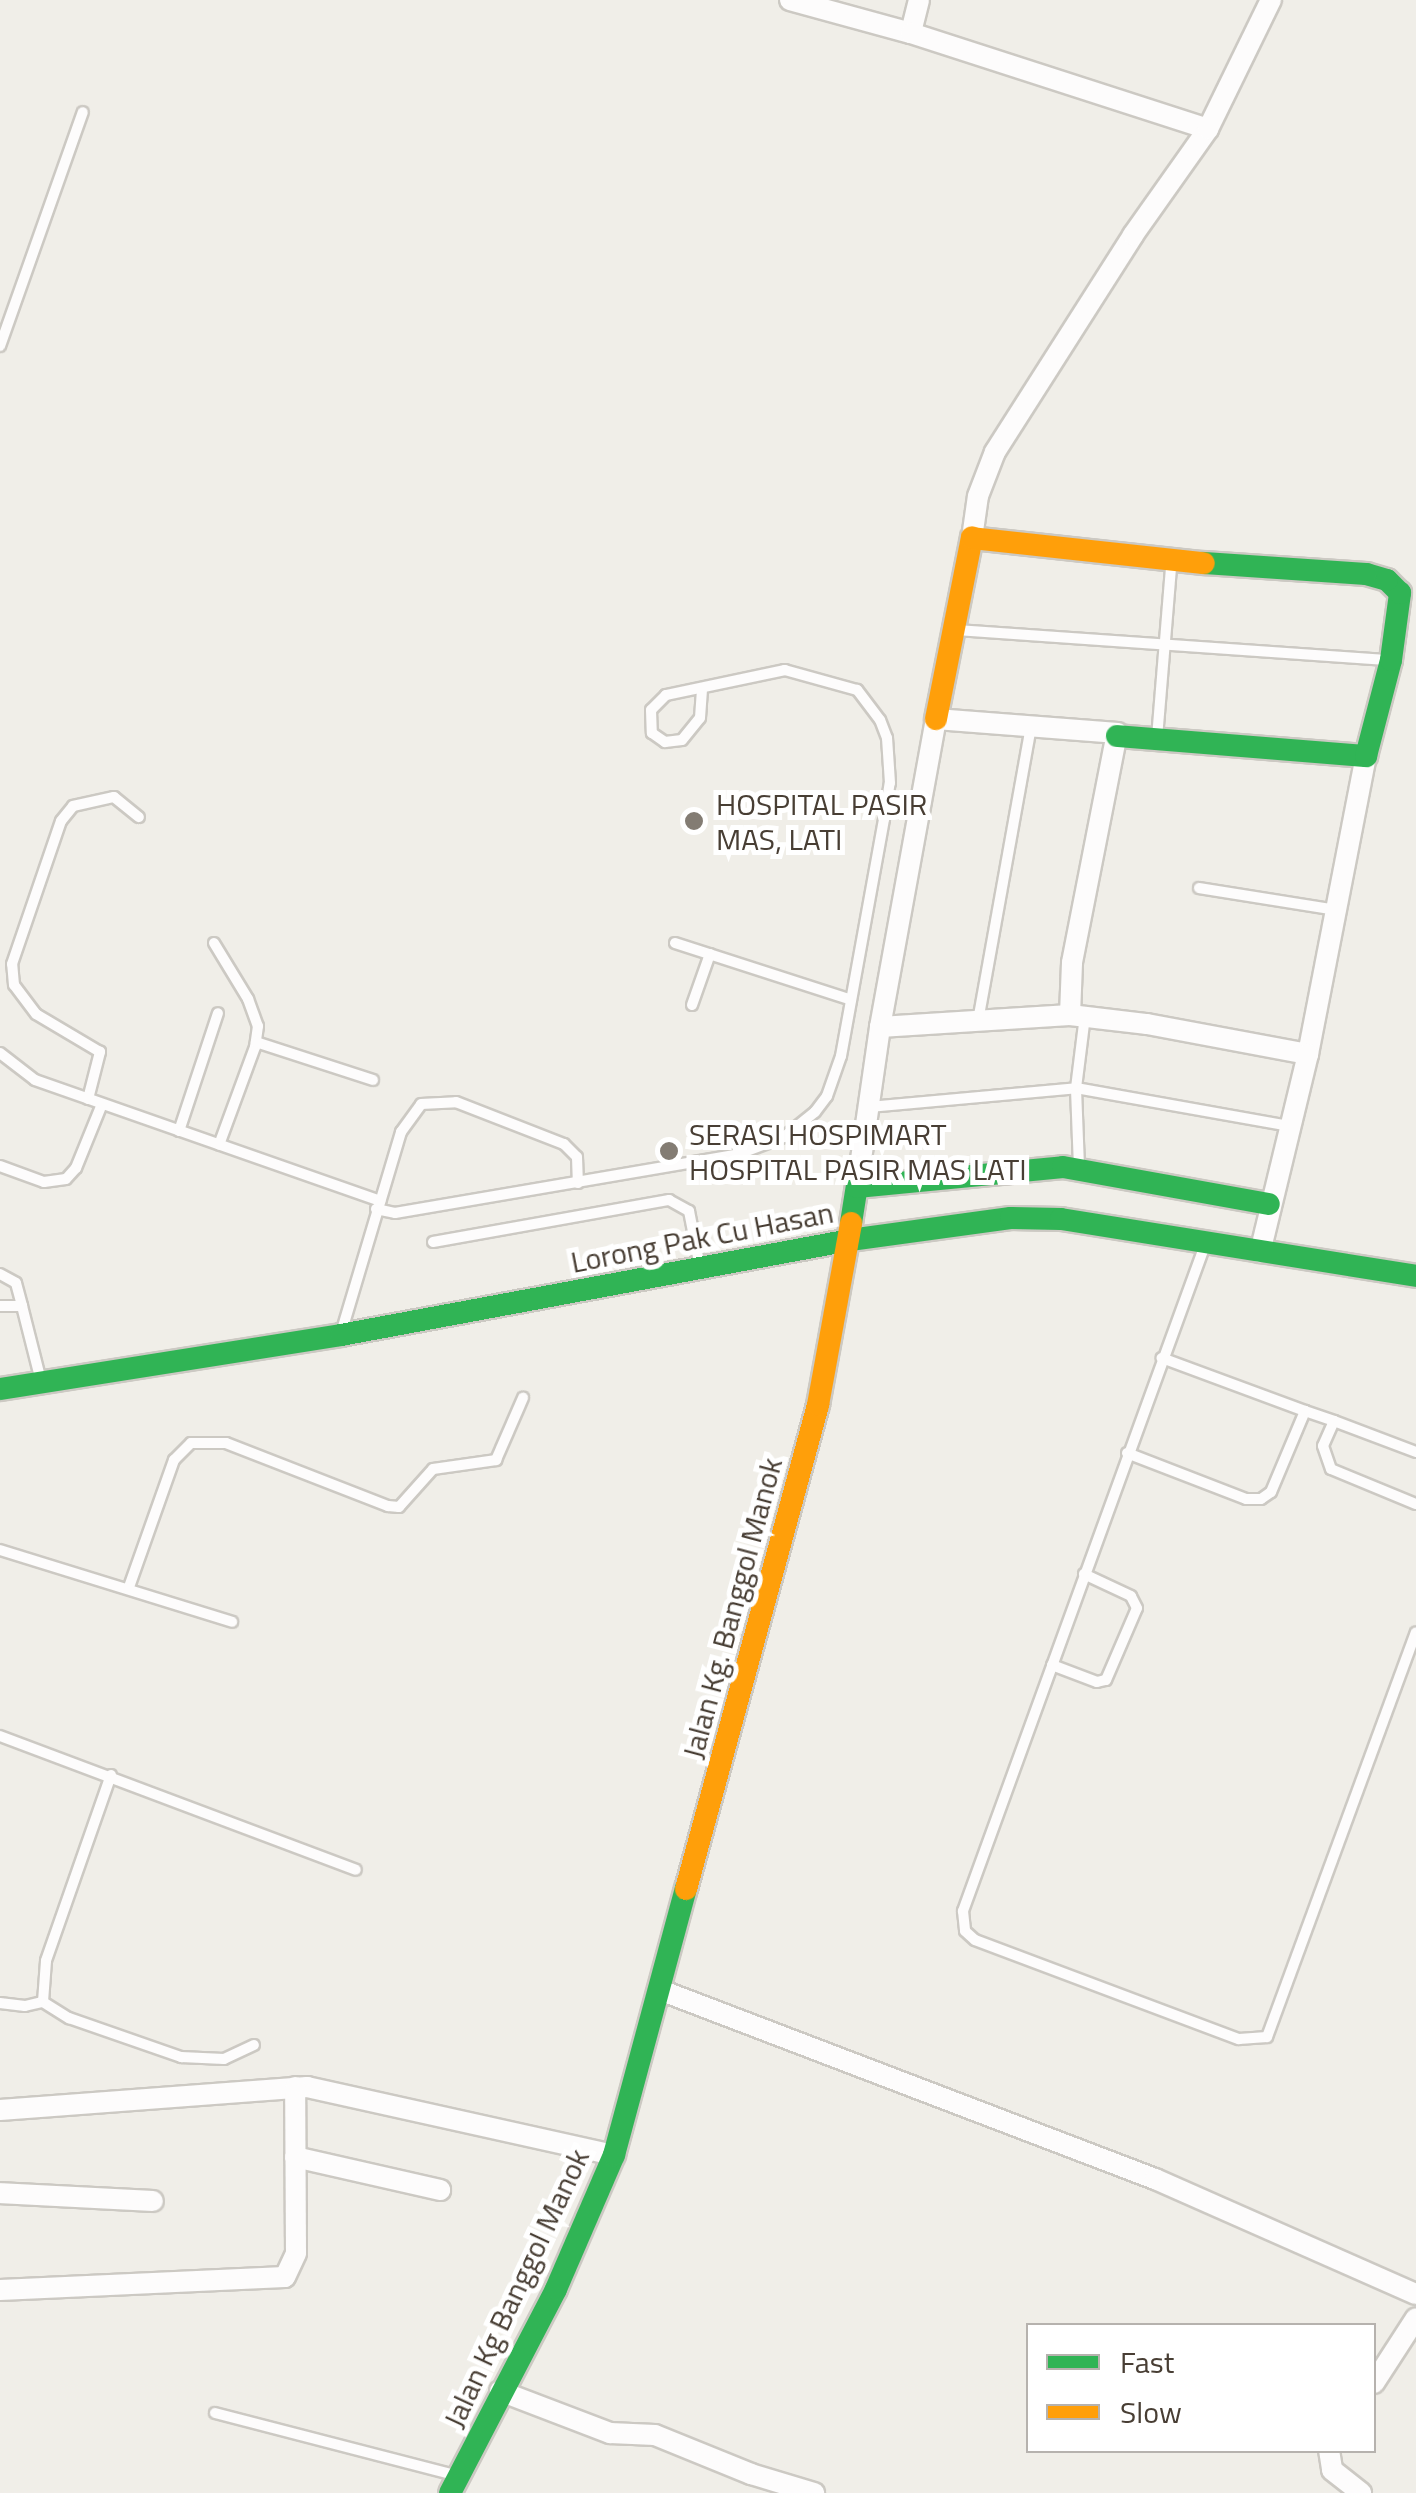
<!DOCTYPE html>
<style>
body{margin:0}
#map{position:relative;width:1416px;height:2493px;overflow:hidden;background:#f0eee8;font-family:"Titillium Web",sans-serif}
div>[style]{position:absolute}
.roads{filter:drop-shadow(2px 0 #ccc9c3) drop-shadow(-2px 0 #ccc9c3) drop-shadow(0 2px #ccc9c3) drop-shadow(0 -2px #ccc9c3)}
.lane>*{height:10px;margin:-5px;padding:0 5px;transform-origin:5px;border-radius:5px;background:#fdfcfc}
.street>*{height:20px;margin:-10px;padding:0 10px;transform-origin:10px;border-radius:10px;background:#fdfcfc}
.fast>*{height:22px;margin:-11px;padding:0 11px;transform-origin:11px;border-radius:11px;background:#30b455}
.slow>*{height:22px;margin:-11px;padding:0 11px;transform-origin:11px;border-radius:11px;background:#ff9f0a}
.dots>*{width:28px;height:28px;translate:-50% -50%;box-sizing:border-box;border:5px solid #fff;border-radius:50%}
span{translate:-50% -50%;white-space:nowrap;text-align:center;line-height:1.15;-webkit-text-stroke:10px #fff;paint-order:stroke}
.poi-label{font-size:30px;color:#483e34}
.left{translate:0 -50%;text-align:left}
.street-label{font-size:30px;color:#483e34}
.legend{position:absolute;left:1026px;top:2323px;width:350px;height:130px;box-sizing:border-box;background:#fff;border:2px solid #b6b2ae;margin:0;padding:12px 18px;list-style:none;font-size:30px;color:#483e34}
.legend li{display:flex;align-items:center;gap:20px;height:50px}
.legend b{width:50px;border:2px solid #b6b2ae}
</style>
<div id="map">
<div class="roads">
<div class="lane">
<div style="left:0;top:346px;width:248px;rotate:-70.5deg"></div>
<div style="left:958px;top:630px;width:428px;rotate:4deg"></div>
<div style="left:1157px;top:738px;width:173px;rotate:-85.3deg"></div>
<div style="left:1199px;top:888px;width:139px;rotate:9.1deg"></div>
<div style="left:214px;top:943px;width:66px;rotate:58.7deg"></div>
<div style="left:248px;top:999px;width:29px;rotate:70deg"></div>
<div style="left:258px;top:1026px;width:21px;rotate:98deg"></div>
<div style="left:255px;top:1047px;width:104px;rotate:110.2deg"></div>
<div style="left:675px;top:943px;width:185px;rotate:17.9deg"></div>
<div style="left:692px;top:1005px;width:54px;rotate:-70.6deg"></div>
<div style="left:978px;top:1021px;width:299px;rotate:-79.8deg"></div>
<div style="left:256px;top:1042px;width:123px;rotate:18deg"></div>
<div style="left:0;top:1053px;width:44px;rotate:37.6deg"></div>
<div style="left:35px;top:1080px;width:366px;rotate:19.3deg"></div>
<div style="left:88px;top:1099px;width:49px;rotate:-75.7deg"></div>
<div style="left:100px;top:1052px;width:74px;rotate:-149.3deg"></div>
<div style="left:36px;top:1014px;width:36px;rotate:-127deg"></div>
<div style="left:14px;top:985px;width:21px;rotate:-95deg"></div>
<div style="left:12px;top:964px;width:151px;rotate:-71.1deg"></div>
<div style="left:61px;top:821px;width:19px;rotate:-51deg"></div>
<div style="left:73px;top:806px;width:42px;rotate:-12.4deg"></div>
<div style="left:114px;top:797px;width:32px;rotate:39deg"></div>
<div style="left:869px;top:1107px;width:208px;rotate:-5.2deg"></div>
<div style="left:1076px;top:1088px;width:216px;rotate:10.1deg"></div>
<div style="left:179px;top:1131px;width:124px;rotate:-71.7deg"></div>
<div style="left:0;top:1166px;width:47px;rotate:20deg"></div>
<div style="left:44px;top:1182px;width:22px;rotate:-8deg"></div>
<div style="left:66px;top:1179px;width:15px;rotate:-48deg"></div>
<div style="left:76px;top:1168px;width:69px;rotate:-67.9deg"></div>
<div style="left:1079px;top:1167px;width:79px;rotate:-92.2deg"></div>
<div style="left:1076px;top:1088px;width:73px;rotate:-82.9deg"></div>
<div style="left:376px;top:1209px;width:19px;rotate:12deg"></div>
<div style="left:395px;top:1213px;width:346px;rotate:-9.7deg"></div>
<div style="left:736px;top:1155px;width:51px;rotate:-20.6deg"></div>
<div style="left:784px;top:1137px;width:40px;rotate:-39deg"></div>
<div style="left:815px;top:1112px;width:20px;rotate:-53deg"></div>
<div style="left:827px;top:1096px;width:42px;rotate:-70.7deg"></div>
<div style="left:841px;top:1056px;width:241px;rotate:-79.7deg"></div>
<div style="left:884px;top:819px;width:36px;rotate:-81deg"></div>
<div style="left:890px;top:783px;width:45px;rotate:-93.8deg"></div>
<div style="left:887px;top:738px;width:19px;rotate:-111deg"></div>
<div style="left:880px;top:720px;width:38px;rotate:-127deg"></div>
<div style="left:857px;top:690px;width:75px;rotate:-164.5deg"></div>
<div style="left:785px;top:670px;width:122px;rotate:168.1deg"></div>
<div style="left:666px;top:695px;width:21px;rotate:135deg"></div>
<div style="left:651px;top:710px;width:23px;rotate:88deg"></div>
<div style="left:652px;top:733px;width:16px;rotate:35deg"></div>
<div style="left:665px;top:742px;width:17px;rotate:-7deg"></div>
<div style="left:682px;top:740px;width:28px;rotate:-51deg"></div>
<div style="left:700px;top:718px;width:27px;rotate:-86deg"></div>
<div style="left:433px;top:1242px;width:240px;rotate:-10.1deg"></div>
<div style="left:669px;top:1200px;width:23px;rotate:29deg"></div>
<div style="left:689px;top:1211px;width:57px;rotate:78.9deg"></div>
<div style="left:1205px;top:1245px;width:709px;rotate:109.97deg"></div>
<div style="left:963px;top:1911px;width:20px;rotate:84deg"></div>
<div style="left:965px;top:1931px;width:13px;rotate:42deg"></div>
<div style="left:975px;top:1940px;width:282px;rotate:20.6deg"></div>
<div style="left:1239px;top:2039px;width:28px;rotate:-4deg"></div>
<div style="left:1267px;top:2037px;width:431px;rotate:-69.8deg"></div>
<div style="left:0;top:1274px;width:18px;rotate:29deg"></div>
<div style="left:16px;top:1283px;width:24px;rotate:75deg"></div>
<div style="left:0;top:1306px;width:22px"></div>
<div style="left:22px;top:1306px;width:73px;rotate:75.8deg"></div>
<div style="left:342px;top:1330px;width:207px;rotate:-73.4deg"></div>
<div style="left:401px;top:1132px;width:34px;rotate:-54deg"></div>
<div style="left:421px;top:1104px;width:35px;rotate:-3deg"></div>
<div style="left:456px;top:1102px;width:116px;rotate:21.3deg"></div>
<div style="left:564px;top:1144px;width:18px;rotate:45deg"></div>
<div style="left:577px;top:1157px;width:26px;rotate:88deg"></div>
<div style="left:1305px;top:1411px;width:31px;rotate:19deg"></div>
<div style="left:1334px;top:1421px;width:27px;rotate:114deg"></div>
<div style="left:1323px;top:1446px;width:24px;rotate:71deg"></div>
<div style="left:1331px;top:1469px;width:92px;rotate:22.4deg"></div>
<div style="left:1334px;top:1421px;width:88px;rotate:20.7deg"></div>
<div style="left:1127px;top:1453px;width:128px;rotate:21.1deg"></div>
<div style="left:1246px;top:1499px;width:15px"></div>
<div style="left:1261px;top:1499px;width:12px;rotate:-35deg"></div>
<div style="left:1271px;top:1492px;width:88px;rotate:-67.2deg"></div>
<div style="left:1305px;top:1411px;width:153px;rotate:-159.7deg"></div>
<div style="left:0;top:1550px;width:243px;rotate:17.2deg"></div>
<div style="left:129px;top:1587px;width:135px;rotate:-70.5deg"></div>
<div style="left:174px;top:1460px;width:24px;rotate:-45deg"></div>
<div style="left:191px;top:1443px;width:35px"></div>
<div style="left:226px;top:1443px;width:174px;rotate:21.3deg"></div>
<div style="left:388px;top:1506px;width:11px;rotate:5deg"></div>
<div style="left:399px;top:1507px;width:51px;rotate:-48.2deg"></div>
<div style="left:433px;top:1469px;width:64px;rotate:-8.1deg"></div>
<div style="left:496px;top:1460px;width:68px;rotate:-66.5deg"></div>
<div style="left:1052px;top:1665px;width:48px;rotate:20.7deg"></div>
<div style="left:1097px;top:1682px;width:9px;rotate:-13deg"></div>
<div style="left:1106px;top:1680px;width:78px;rotate:-66.7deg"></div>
<div style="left:1137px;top:1608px;width:13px;rotate:-117deg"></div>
<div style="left:1131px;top:1596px;width:52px;rotate:-154.9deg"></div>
<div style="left:0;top:1736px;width:380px;rotate:20.6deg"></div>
<div style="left:111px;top:1775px;width:197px;rotate:109.3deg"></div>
<div style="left:46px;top:1961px;width:41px;rotate:94.2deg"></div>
<div style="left:43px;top:2002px;width:31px;rotate:32deg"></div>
<div style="left:69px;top:2018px;width:119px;rotate:19.2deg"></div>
<div style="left:181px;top:2057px;width:43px;rotate:2.7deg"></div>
<div style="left:224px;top:2059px;width:33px;rotate:-25deg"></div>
<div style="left:0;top:2003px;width:25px;rotate:7deg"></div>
<div style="left:25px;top:2006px;width:18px;rotate:-13deg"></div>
<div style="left:215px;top:2413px;width:247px;rotate:14.5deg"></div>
</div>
<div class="street">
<div style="left:790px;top:0;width:125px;rotate:15.3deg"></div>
<div style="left:919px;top:0;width:34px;rotate:104deg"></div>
<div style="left:911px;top:33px;width:312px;rotate:17.9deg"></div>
<div style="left:972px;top:538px;width:42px;rotate:-81.9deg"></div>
<div style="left:978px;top:496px;width:47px;rotate:-68.9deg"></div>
<div style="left:995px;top:452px;width:257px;rotate:-57.5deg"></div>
<div style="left:1133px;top:235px;width:130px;rotate:-54.7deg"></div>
<div style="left:1208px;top:129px;width:144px;rotate:-64deg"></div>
<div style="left:880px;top:1027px;width:313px;rotate:-79.7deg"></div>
<div style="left:936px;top:719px;width:182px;rotate:4.4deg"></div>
<div style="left:1117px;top:733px;width:234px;rotate:101.1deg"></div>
<div style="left:1072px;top:963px;width:52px;rotate:92.2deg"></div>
<div style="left:1308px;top:1054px;width:304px;rotate:-79deg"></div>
<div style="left:857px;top:1187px;width:162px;rotate:-81.8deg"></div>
<div style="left:880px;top:1027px;width:190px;rotate:-3.6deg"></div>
<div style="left:1070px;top:1015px;width:78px;rotate:6.7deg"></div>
<div style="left:1147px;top:1024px;width:164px;rotate:10.6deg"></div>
<div style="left:1308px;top:1054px;width:204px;rotate:103.6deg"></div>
<div style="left:660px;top:1990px;width:530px;rotate:20.9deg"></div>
<div style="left:1155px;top:2179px;width:285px;rotate:23.8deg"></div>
<div style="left:0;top:2110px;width:308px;rotate:-4.3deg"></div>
<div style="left:307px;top:2087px;width:314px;rotate:12.5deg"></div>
<div style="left:295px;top:2157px;width:149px;rotate:12.8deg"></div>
<div style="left:0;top:2193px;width:153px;rotate:3deg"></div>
<div style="left:0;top:2290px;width:285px;rotate:-2.6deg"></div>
<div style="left:285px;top:2277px;width:26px;rotate:-65deg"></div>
<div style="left:296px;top:2253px;width:166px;rotate:-90.3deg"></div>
<div style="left:1374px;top:2383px;width:77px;rotate:-57.1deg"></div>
<div style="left:500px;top:2391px;width:118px;rotate:20.9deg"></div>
<div style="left:610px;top:2433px;width:45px;rotate:2.5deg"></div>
<div style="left:655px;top:2435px;width:104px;rotate:22.1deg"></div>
<div style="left:751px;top:2474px;width:66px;rotate:16.8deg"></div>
<div style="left:1329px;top:2450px;width:20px;rotate:81deg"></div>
<div style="left:1332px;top:2470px;width:37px;rotate:38deg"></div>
</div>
<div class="fast">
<div style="left:1117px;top:736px;width:250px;rotate:4.6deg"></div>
<div style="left:1366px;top:756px;width:99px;rotate:-75.4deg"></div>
<div style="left:1391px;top:660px;width:68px;rotate:-82.3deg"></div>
<div style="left:1400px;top:593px;width:18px;rotate:-135deg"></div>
<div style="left:1387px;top:580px;width:22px;rotate:-164deg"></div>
<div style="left:1366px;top:574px;width:162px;rotate:-176.1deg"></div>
<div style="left:851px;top:1223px;width:36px;rotate:-81deg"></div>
<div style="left:857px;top:1187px;width:207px;rotate:-5.5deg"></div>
<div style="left:1063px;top:1167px;width:209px;rotate:10.2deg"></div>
<div style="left:0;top:1389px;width:345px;rotate:-9deg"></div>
<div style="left:341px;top:1335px;width:518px;rotate:-10.57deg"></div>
<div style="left:850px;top:1240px;width:162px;rotate:-7.8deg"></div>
<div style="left:1011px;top:1218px;width:50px;rotate:1.1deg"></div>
<div style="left:1061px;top:1219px;width:360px;rotate:9.1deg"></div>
<div style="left:450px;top:2493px;width:230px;rotate:-62.5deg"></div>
<div style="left:556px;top:2289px;width:146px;rotate:-66.6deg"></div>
<div style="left:614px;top:2155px;width:276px;rotate:-74.9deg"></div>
</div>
<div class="slow">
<div style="left:936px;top:719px;width:185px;rotate:-78.8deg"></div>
<div style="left:972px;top:538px;width:233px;rotate:6.2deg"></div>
<div style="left:686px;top:1889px;width:502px;rotate:-74.74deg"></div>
<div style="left:818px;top:1405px;width:185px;rotate:-79.7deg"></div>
</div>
</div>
<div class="dots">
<div style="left:694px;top:821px;background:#837c73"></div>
<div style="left:669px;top:1151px;background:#837c73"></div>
</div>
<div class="poi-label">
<span class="left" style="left:716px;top:821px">HOSPITAL PASIR<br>MAS, LATI</span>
<span class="left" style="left:689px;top:1151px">SERASI HOSPIMART<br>HOSPITAL PASIR MAS LATI</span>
</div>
<div class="street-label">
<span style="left:702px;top:1237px;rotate:-11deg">Lorong Pak Cu Hasan</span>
<span style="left:732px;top:1608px;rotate:-75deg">Jalan Kg. Banggol Manok</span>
<span style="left:516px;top:2288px;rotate:-65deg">Jalan Kg Banggol Manok</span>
</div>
<ul class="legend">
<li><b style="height:12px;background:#30b455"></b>Fast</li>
<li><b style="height:12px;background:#ff9f0a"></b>Slow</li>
</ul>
</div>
